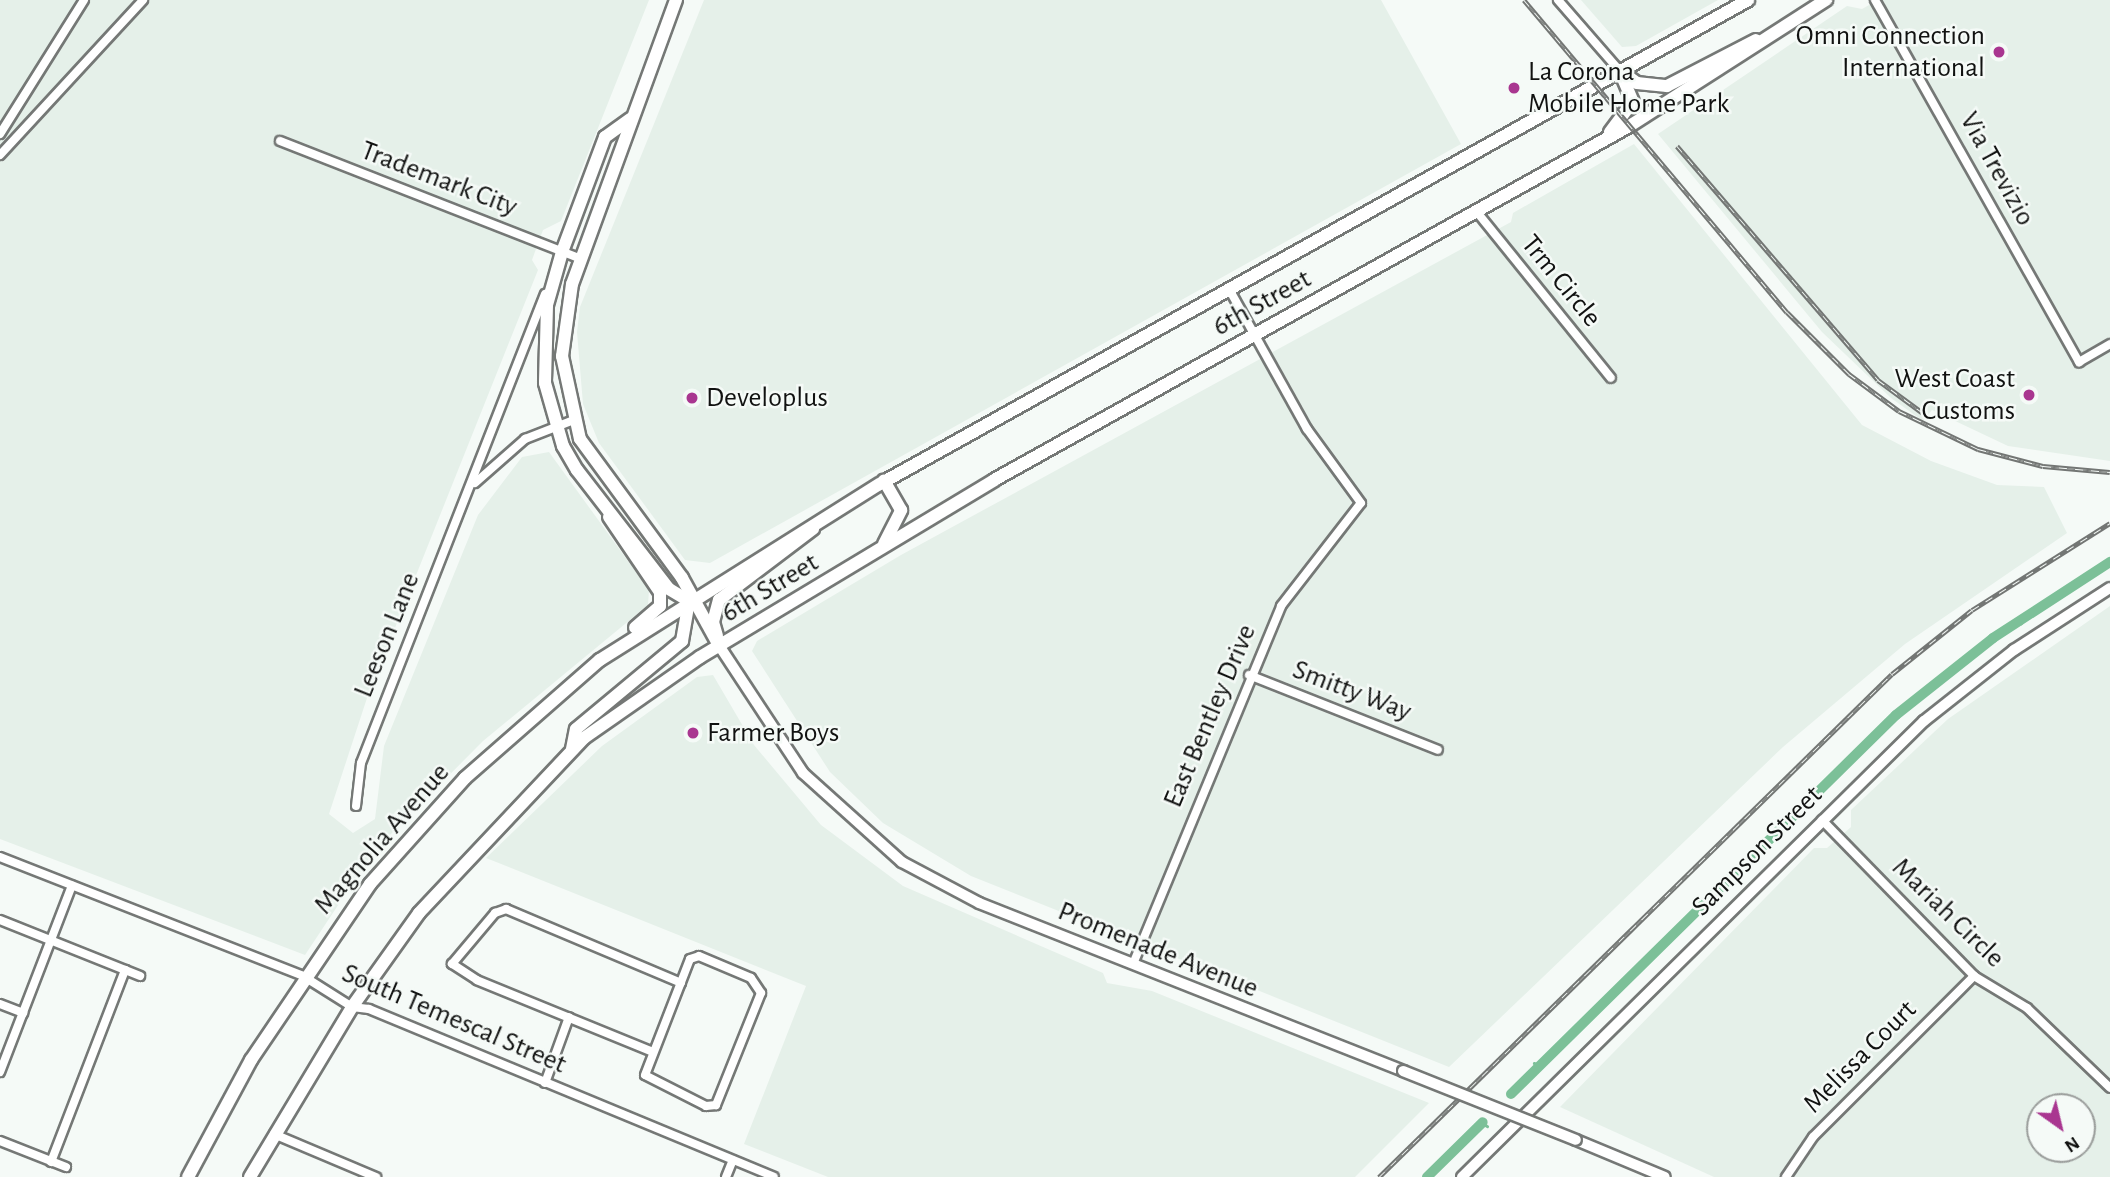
<!DOCTYPE html>
<style>
body{margin:0}
#map{position:relative;width:2110px;height:1177px;overflow:hidden;background:#f5faf7;font-family:"Alegreya Sans",sans-serif}
div>[style]{position:absolute}
.built>*{inset:0;background:#e5f0e9}
.stream>*{height:2.5px;margin:-1.25px;padding:0 1.25px;transform-origin:1.25px;border-radius:1.25px;background:#7cc098}
.canal>*{height:10px;margin:-5px;padding:0 5px;transform-origin:5px;border-radius:5px;background:#7cc098}
.roads{filter:drop-shadow(2px 0 #757876) drop-shadow(-2px 0 #757876) drop-shadow(0 2px #757876) drop-shadow(0 -2px #757876)}
.minor>*{height:8px;margin:-4px;padding:0 4px;transform-origin:4px;border-radius:4px;background:#fff}
.tertiary>*{height:10px;margin:-5px;padding:0 5px;transform-origin:5px;border-radius:5px;background:#fff}
.secondary>*{height:10px;margin:-5px;padding:0 5px;transform-origin:5px;border-radius:5px;background:#fff}
.primary>*{height:12px;margin:-6px;padding:0 6px;transform-origin:6px;border-radius:6px;background:#fff}
.rail>*{height:5px;margin-top:-2.5px;transform-origin:0;background:repeating-linear-gradient(90deg,#f5faf7 0 8px,#737674 0 16px);box-sizing:border-box;border-block:2px solid #737674}
.bridges{filter:drop-shadow(2px 0 #757876) drop-shadow(-2px 0 #757876) drop-shadow(0 2px #757876) drop-shadow(0 -2px #757876)}
.secondary-bridge>*{height:10px;margin:-5px;padding:0 5px;transform-origin:5px;border-radius:5px;background:#fff}
.dots>*{width:19px;height:19px;translate:-50% -50%;box-sizing:border-box;border:4px solid #f5faf7;border-radius:50%}
span{translate:-50% -50%;white-space:nowrap;text-align:center;line-height:1.15;-webkit-text-stroke:5px #f5faf7;paint-order:stroke}
.poi-label{font-size:28px;color:#111211}
.right{translate:-100% -50%;text-align:right}
.left{translate:0 -50%;text-align:left}
.street-label{font-size:28px;color:#111211}
.north{position:absolute;left:2026px;top:1093px;width:70px;height:70px;box-sizing:border-box;background:#f5faf7;border:2px solid #9a9d9b;border-radius:50%;rotate:146deg;font-size:19px;font-weight:700;line-height:28px;text-align:center;color:#111211}
.north::after{content:'';display:block;margin:auto;width:24px;height:32px;background:#a93690;clip-path:polygon(50% 0,100% 100%,50% 72%,0 100%)}
</style>
<div id="map">
<div class="built">
<div style="clip-path:polygon(0 0,649px 0,561px 221px,543px 230px,532px 260px,538px 270px,367px 698px,329px 814px,353px 833px,375px 819px,384px 746px,478px 515px,522px 457px,549px 452px,649px 590px,648px 605px,483px 741px,374px 851px,305px 955px,0 839px)"></div>
<div style="clip-path:polygon(704px 0,1381px 0,1461px 144px,710px 563px,685px 560px,599px 443px,583px 404px,577px 332px,580px 307px)"></div>
<div style="clip-path:polygon(1581px 0,1718px 0,1636px 46px,1622px 47px)"></div>
<div style="clip-path:polygon(1878px 0,2110px 0,2110px 461px,2008px 446px,1932px 410px,1923px 421px,1891px 398px,1822px 332px,1658px 134px,1847px 6px,1862px 9px)"></div>
<div style="clip-path:polygon(1634px 144px,1862px 425px,1931px 461px,1997px 485px,2044px 487px,2067px 533px,1905px 644px,1783px 747px,1449px 1067px,1167px 954px,1128px 929px,1119px 935px,971px 876px,883px 823px,830px 772px,752px 651px,757px 641px,901px 555px,1511px 222px,1513px 213px)"></div>
<div style="clip-path:polygon(evenodd,2110px 606px,2110px 1177px,1714px 1177px,1560px 1107px,1814px 848px,1827px 848px,1851px 827px,1851px 810px,1948px 719px,2110px 606px,2040px 1107px,2082px 1107px,2082px 1149px,2040px 1149px,2040px 1107px)"></div>
<div style="clip-path:polygon(713px 675px,754px 745px,821px 825px,903px 886px,1103px 973px,1107px 983px,1152px 991px,1429px 1103px,1355px 1177px,828px 1177px,744px 1144px,806px 986px,486px 858px,602px 746px,697px 677px)"></div>
</div>
<div class="stream">
<div style="left:2019px;top:621px;width:3px;rotate:45deg"></div>
<div style="left:1805px;top:804px;width:5px;rotate:37deg"></div>
<div style="left:1534px;top:1063px;width:6px;rotate:18deg"></div>
<div style="left:1482px;top:1123px;width:6px;rotate:31deg"></div>
</div>
<div class="canal">
<div style="left:1511px;top:1094px;width:540px;rotate:-44.55deg"></div>
<div style="left:1896px;top:715px;width:124px;rotate:-38.4deg"></div>
<div style="left:1993px;top:638px;width:140px;rotate:-33deg"></div>
<div style="left:1427px;top:1177px;width:78px;rotate:-44.5deg"></div>
</div>
<div class="roads">
<div class="minor">
<div style="left:1558px;top:0;width:93px;rotate:48.9deg"></div>
<div style="left:1875px;top:0;width:416px;rotate:60.6deg"></div>
<div style="left:2079px;top:362px;width:36px;rotate:-30deg"></div>
<div style="left:0;top:134px;width:158px;rotate:-57.9deg"></div>
<div style="left:280px;top:141px;width:323px;rotate:21.4deg"></div>
<div style="left:0;top:155px;width:211px;rotate:-47.3deg"></div>
<div style="left:1477px;top:212px;width:213px;rotate:51.1deg"></div>
<div style="left:475px;top:483px;width:67px;rotate:-41.3deg"></div>
<div style="left:525px;top:439px;width:53px;rotate:-21.2deg"></div>
<div style="left:1249px;top:675px;width:203px;rotate:21.6deg"></div>
<div style="left:356px;top:806px;width:43px;rotate:-83.4deg"></div>
<div style="left:361px;top:763px;width:504px;rotate:-68.58deg"></div>
<div style="left:1822px;top:820px;width:218px;rotate:45.7deg"></div>
<div style="left:1974px;top:976px;width:62px;rotate:31.1deg"></div>
<div style="left:2027px;top:1008px;width:115px;rotate:43.9deg"></div>
<div style="left:0;top:857px;width:326px;rotate:21.4deg"></div>
<div style="left:303px;top:976px;width:58px;rotate:32.3deg"></div>
<div style="left:352px;top:1007px;width:17px;rotate:7deg"></div>
<div style="left:369px;top:1009px;width:438px;rotate:22.5deg"></div>
<div style="left:0;top:920px;width:151px;rotate:21.8deg"></div>
<div style="left:699px;top:956px;width:56px;rotate:22.9deg"></div>
<div style="left:751px;top:978px;width:18px;rotate:56deg"></div>
<div style="left:761px;top:993px;width:121px;rotate:111.9deg"></div>
<div style="left:716px;top:1105px;width:10px;rotate:174deg"></div>
<div style="left:706px;top:1106px;width:68px;rotate:-153.1deg"></div>
<div style="left:645px;top:1075px;width:124px;rotate:-68.8deg"></div>
<div style="left:690px;top:959px;width:9px;rotate:-18deg"></div>
<div style="left:1133px;top:964px;width:387px;rotate:-67.5deg"></div>
<div style="left:1281px;top:606px;width:130px;rotate:-52.2deg"></div>
<div style="left:1361px;top:503px;width:92px;rotate:-126.1deg"></div>
<div style="left:1307px;top:429px;width:160px;rotate:-119.1deg"></div>
<div style="left:0;top:1004px;width:25px;rotate:21deg"></div>
<div style="left:653px;top:1052px;width:190px;rotate:-157.8deg"></div>
<div style="left:477px;top:980px;width:30px;rotate:-147deg"></div>
<div style="left:452px;top:964px;width:67px;rotate:-49.9deg"></div>
<div style="left:495px;top:913px;width:12px;rotate:-20deg"></div>
<div style="left:506px;top:909px;width:190px;rotate:22.9deg"></div>
<div style="left:0;top:1072px;width:200px;rotate:-68.9deg"></div>
<div style="left:545px;top:1083px;width:70px;rotate:-70deg"></div>
<div style="left:274px;top:1134px;width:111px;rotate:22.9deg"></div>
<div style="left:0;top:1141px;width:71px;rotate:21.5deg"></div>
<div style="left:51px;top:1162px;width:206px;rotate:-68.9deg"></div>
<div style="left:726px;top:1177px;width:18px;rotate:-68deg"></div>
<div style="left:1786px;top:1177px;width:48px;rotate:-56deg"></div>
<div style="left:1813px;top:1137px;width:228px;rotate:-45deg"></div>
</div>
<div class="tertiary">
<div style="left:1462px;top:1177px;width:649px;rotate:-44.63deg"></div>
<div style="left:1924px;top:721px;width:115px;rotate:-38.3deg"></div>
<div style="left:2014px;top:650px;width:114px;rotate:-32.9deg"></div>
</div>
<div class="secondary">
<div style="left:720px;top:647px;width:151px;rotate:56.6deg"></div>
<div style="left:803px;top:773px;width:133px;rotate:42deg"></div>
<div style="left:902px;top:862px;width:87px;rotate:28deg"></div>
<div style="left:979px;top:903px;width:456px;rotate:21.6deg"></div>
<div style="left:1576px;top:1140px;width:96px;rotate:22.6deg"></div>
</div>
<div class="primary">
<div style="left:676px;top:0;width:302px;rotate:110.1deg"></div>
<div style="left:572px;top:284px;width:73px;rotate:97.9deg"></div>
<div style="left:562px;top:356px;width:85px;rotate:77.8deg"></div>
<div style="left:580px;top:439px;width:172px;rotate:53.7deg"></div>
<div style="left:682px;top:578px;width:79px;rotate:61.2deg"></div>
<div style="left:1619px;top:70px;width:22px;rotate:36deg"></div>
<div style="left:1637px;top:83px;width:30px;rotate:6deg"></div>
<div style="left:1667px;top:86px;width:100px;rotate:-27.3deg"></div>
<div style="left:630px;top:119px;width:31px;rotate:144deg"></div>
<div style="left:605px;top:137px;width:123px;rotate:110.5deg"></div>
<div style="left:562px;top:252px;width:55px;rotate:105.8deg"></div>
<div style="left:547px;top:305px;width:78px;rotate:91.5deg"></div>
<div style="left:545px;top:383px;width:66px;rotate:74.1deg"></div>
<div style="left:563px;top:446px;width:28px;rotate:60deg"></div>
<div style="left:577px;top:470px;width:150px;rotate:52.3deg"></div>
<div style="left:669px;top:589px;width:23px;rotate:31deg"></div>
<div style="left:1610px;top:132px;width:38px;rotate:-53deg"></div>
<div style="left:1633px;top:102px;width:28px;rotate:-113deg"></div>
<div style="left:609px;top:517px;width:91px;rotate:55.8deg"></div>
<div style="left:660px;top:592px;width:14px;rotate:90deg"></div>
<div style="left:660px;top:606px;width:33px;rotate:139deg"></div>
<div style="left:884px;top:544px;width:38px;rotate:-63deg"></div>
<div style="left:901px;top:510px;width:34px;rotate:-120deg"></div>
<div style="left:717px;top:636px;width:15px;rotate:-106deg"></div>
<div style="left:713px;top:622px;width:23px;rotate:-75deg"></div>
<div style="left:719px;top:600px;width:118px;rotate:-37.1deg"></div>
<div style="left:572px;top:749px;width:20px;rotate:-79deg"></div>
<div style="left:576px;top:729px;width:138px;rotate:-39.7deg"></div>
<div style="left:682px;top:641px;width:41px;rotate:-80.1deg"></div>
<div style="left:188px;top:1177px;width:133px;rotate:-61.7deg"></div>
<div style="left:251px;top:1060px;width:212px;rotate:-55.9deg"></div>
<div style="left:370px;top:884px;width:142px;rotate:-48.1deg"></div>
<div style="left:465px;top:778px;width:179px;rotate:-41.2deg"></div>
<div style="left:600px;top:660px;width:331px;rotate:-32.2deg"></div>
<div style="left:880px;top:484px;width:994px;rotate:-29.14deg"></div>
<div style="left:250px;top:1177px;width:198px;rotate:-59deg"></div>
<div style="left:352px;top:1007px;width:115px;rotate:-54.5deg"></div>
<div style="left:419px;top:913px;width:241px;rotate:-46.7deg"></div>
<div style="left:584px;top:738px;width:141px;rotate:-34.9deg"></div>
<div style="left:700px;top:657px;width:343px;rotate:-31deg"></div>
<div style="left:994px;top:480px;width:729px;rotate:-29.13deg"></div>
<div style="left:1631px;top:125px;width:232px;rotate:-32.7deg"></div>
</div>
</div>
<div class="rail">
<div style="left:1524px;top:0;width:408px;rotate:49.9deg"></div>
<div style="left:1787px;top:312px;width:88px;rotate:45deg"></div>
<div style="left:1849px;top:374px;width:62px;rotate:36.5deg"></div>
<div style="left:1899px;top:411px;width:88px;rotate:25.7deg"></div>
<div style="left:1978px;top:449px;width:67px;rotate:14.7deg"></div>
<div style="left:2043px;top:466px;width:67px;rotate:5.1deg"></div>
<div style="left:1677px;top:146px;width:308px;rotate:49.3deg"></div>
<div style="left:1878px;top:380px;width:61px;rotate:36.3deg"></div>
<div style="left:1379px;top:1177px;width:718px;rotate:-44.44deg"></div>
<div style="left:1892px;top:674px;width:102px;rotate:-38.7deg"></div>
<div style="left:1972px;top:610px;width:163px;rotate:-32.2deg"></div>
</div>
<div class="bridges">
<div class="secondary-bridge">
<div style="left:1403px;top:1071px;width:186px;rotate:21.7deg"></div>
</div>
</div>
<div class="dots">
<div style="left:1999px;top:52px;background:#a93690"></div>
<div style="left:1514px;top:88px;background:#a93690"></div>
<div style="left:2029px;top:395px;background:#a93690"></div>
<div style="left:692px;top:398px;background:#a93690"></div>
<div style="left:693px;top:733px;background:#a93690"></div>
</div>
<div class="poi-label">
<span class="right" style="left:1985px;top:52px">Omni Connection<br>International</span>
<span class="left" style="left:1528px;top:88px">La Corona<br>Mobile Home Park</span>
<span class="right" style="left:2015px;top:395px">West Coast<br>Customs</span>
<span class="left" style="left:706px;top:398px">Developlus</span>
<span class="left" style="left:707px;top:733px">Farmer Boys</span>
</div>
<div class="street-label">
<span style="left:1997px;top:169px;rotate:61deg">Via Trevizio</span>
<span style="left:439px;top:179px;rotate:21deg">Trademark City</span>
<span style="left:1561px;top:281px;rotate:51deg">Trm Circle</span>
<span style="left:1262px;top:303px;rotate:-29deg">6th Street</span>
<span style="left:770px;top:588px;rotate:-31deg">6th Street</span>
<span style="left:387px;top:635px;rotate:-68deg">Leeson Lane</span>
<span style="left:1352px;top:691px;rotate:21deg">Smitty Way</span>
<span style="left:1210px;top:716px;rotate:-67deg">East Bentley Drive</span>
<span style="left:382px;top:839px;rotate:-49deg">Magnolia Avenue</span>
<span style="left:1757px;top:851px;rotate:-45deg">Sampson Street</span>
<span style="left:1948px;top:913px;rotate:44deg">Mariah Circle</span>
<span style="left:1158px;top:950px;rotate:22deg">Promenade Avenue</span>
<span style="left:454px;top:1019px;rotate:23deg">South Temescal Street</span>
<span style="left:1860px;top:1057px;rotate:-45deg">Melissa Court</span>
</div>
<div class="north">N</div>
</div>
